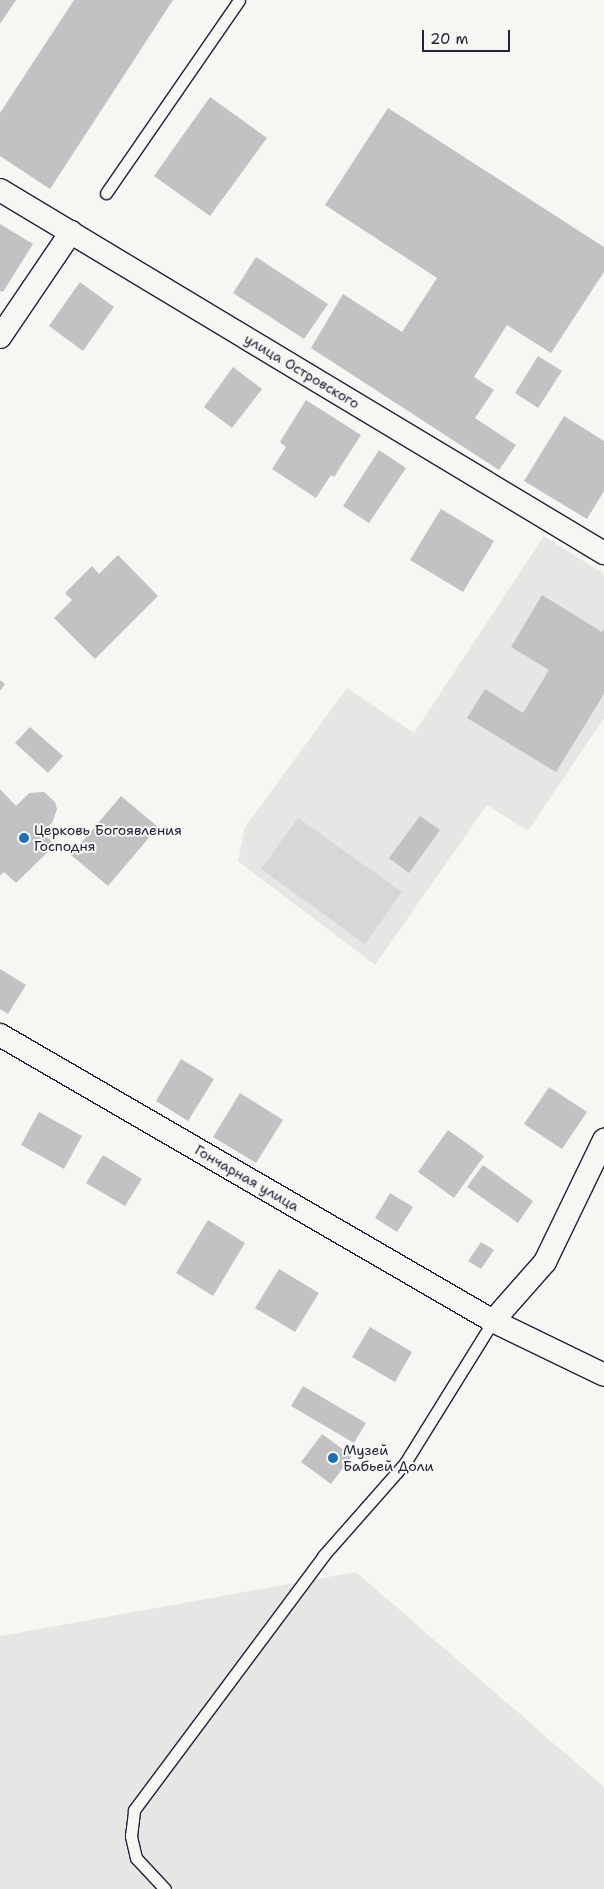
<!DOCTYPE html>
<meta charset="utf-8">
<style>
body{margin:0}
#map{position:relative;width:604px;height:1889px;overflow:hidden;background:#f6f6f2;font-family:"Shantell Sans",sans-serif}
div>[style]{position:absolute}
.built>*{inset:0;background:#e6e6e4}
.green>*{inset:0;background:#d7d7d7}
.building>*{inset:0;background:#c2c2c4}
.roads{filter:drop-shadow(1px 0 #22223b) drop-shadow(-1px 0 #22223b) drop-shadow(0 1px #22223b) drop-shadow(0 -1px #22223b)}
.lane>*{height:11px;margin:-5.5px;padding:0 5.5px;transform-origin:5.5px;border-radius:5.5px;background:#f6f6f2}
.street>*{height:22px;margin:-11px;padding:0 11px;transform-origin:11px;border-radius:11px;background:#f6f6f2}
.dots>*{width:14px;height:14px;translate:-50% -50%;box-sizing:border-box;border:2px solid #f6f6f2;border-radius:50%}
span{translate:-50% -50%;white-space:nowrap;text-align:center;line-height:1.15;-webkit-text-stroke:4px #f6f6f2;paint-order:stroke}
.street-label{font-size:14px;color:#22223b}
.poi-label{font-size:14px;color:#22223b}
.left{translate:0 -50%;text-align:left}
.scale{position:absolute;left:422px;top:30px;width:88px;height:22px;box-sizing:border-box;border:2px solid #22223b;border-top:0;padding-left:6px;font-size:15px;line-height:18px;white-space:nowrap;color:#22223b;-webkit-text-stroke:4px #f6f6f2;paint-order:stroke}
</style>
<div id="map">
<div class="built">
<div style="clip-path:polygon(544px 536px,604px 574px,604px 718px,528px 831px,487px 805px,375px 965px,238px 861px,245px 827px,347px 688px,414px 733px)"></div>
<div style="clip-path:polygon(356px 1572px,604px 1787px,604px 1889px,0 1889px,0 1636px)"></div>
</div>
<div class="green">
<div style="clip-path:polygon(298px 818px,402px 892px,365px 944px,261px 869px)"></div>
</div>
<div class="building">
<div style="clip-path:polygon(0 0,16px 0,0 24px)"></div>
<div style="clip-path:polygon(74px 0,173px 0,50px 189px,0 156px,0 113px)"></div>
<div style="clip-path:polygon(210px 97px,267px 138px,210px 216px,154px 176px)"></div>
<div style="clip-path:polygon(388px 108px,604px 247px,604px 272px,551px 353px,507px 325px,474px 377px,494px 390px,475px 418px,516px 445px,499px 470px,311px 348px,343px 294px,402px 332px,437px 278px,325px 205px)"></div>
<div style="clip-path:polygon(0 224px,33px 244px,3px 292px,0 291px)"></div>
<div style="clip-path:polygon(256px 257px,328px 304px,304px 339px,233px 293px)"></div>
<div style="clip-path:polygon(80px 282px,114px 307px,83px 351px,49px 326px)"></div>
<div style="clip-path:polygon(538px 356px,562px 371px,538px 408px,515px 393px)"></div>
<div style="clip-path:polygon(233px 367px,262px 389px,232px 428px,204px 407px)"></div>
<div style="clip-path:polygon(306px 400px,361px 435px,334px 477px,331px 475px,316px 498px,272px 469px,286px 447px,280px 442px)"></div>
<div style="clip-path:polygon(564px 416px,604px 441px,604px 491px,587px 519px,524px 481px)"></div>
<div style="clip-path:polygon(379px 450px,406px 468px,369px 523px,343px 506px)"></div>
<div style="clip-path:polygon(441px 509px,494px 541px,463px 592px,410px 560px)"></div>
<div style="clip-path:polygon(118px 555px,158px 596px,95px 659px,54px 618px,72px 600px,65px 593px,92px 566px,99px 574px)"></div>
<div style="clip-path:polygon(542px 595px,602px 632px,604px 629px,604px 694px,556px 772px,467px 718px,485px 689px,523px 713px,549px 670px,511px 647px)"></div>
<div style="clip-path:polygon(0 680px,5px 684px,0 691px)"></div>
<div style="clip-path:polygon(30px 727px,63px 756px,48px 773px,15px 743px)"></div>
<div style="clip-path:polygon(0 789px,16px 806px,29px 793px,44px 792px,55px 802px,57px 809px,52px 823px,42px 832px,55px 845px,16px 883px,4px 872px,0 876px)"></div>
<div style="clip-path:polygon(121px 796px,158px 827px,108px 886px,71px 855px)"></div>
<div style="clip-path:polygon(420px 816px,440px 830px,409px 873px,389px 858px)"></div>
<div style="clip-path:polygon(0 969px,26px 985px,8px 1014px,0 1009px)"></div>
<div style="clip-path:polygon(181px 1059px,214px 1079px,188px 1121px,156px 1101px)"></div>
<div style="clip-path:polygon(549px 1087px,587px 1112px,562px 1149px,524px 1124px)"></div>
<div style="clip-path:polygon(240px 1093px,283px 1120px,256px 1163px,213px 1137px)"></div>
<div style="clip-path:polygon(39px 1112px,82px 1136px,64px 1169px,21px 1145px)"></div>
<div style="clip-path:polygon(448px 1130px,484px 1156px,454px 1198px,418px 1172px)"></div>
<div style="clip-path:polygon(103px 1155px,142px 1179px,125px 1206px,86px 1183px)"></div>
<div style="clip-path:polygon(483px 1165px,533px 1201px,518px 1223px,467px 1187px)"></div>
<div style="clip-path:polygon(390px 1193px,413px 1207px,397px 1232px,375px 1218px)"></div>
<div style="clip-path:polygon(208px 1220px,245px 1243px,213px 1296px,176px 1273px)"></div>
<div style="clip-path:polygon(481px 1242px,494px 1250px,481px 1269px,468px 1261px)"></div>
<div style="clip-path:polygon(279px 1269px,319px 1293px,295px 1332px,255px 1308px)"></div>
<div style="clip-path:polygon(370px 1327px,412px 1352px,395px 1382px,352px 1357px)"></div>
<div style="clip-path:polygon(303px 1386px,366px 1423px,354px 1443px,291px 1406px)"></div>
<div style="clip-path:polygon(322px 1434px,352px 1456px,331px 1484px,301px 1462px)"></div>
</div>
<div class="roads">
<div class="lane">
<div style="left:106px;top:193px;width:234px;rotate:-55.4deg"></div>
<div style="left:165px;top:1889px;width:42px;rotate:-133.1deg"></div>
<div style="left:136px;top:1858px;width:23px;rotate:-103deg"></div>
<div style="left:131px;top:1836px;width:26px;rotate:-83deg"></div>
<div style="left:134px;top:1810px;width:317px;rotate:-53.3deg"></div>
<div style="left:323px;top:1556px;width:124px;rotate:-48.6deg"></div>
<div style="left:405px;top:1463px;width:167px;rotate:-58.2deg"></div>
</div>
<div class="street">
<div style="left:0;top:190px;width:705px;rotate:31.01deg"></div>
<div style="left:0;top:337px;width:127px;rotate:-55.9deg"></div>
<div style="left:0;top:1035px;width:570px;rotate:30.12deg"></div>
<div style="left:493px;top:1321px;width:123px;rotate:25.9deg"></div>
<div style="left:493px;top:1321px;width:79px;rotate:-48.6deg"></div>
<div style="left:545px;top:1262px;width:136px;rotate:-64.2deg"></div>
</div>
</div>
<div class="dots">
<div style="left:24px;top:838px;background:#1f6fb2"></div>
<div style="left:333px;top:1458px;background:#1f6fb2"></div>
</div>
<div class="street-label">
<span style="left:302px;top:371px;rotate:31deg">улица Островского</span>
<span style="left:247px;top:1178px;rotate:30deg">Гончарная улица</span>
</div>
<div class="poi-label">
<span class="left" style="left:34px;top:838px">Церковь Богоявления<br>Господня</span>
<span class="left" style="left:343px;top:1458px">Музей<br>Бабьей Доли</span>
</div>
<div class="scale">20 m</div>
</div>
